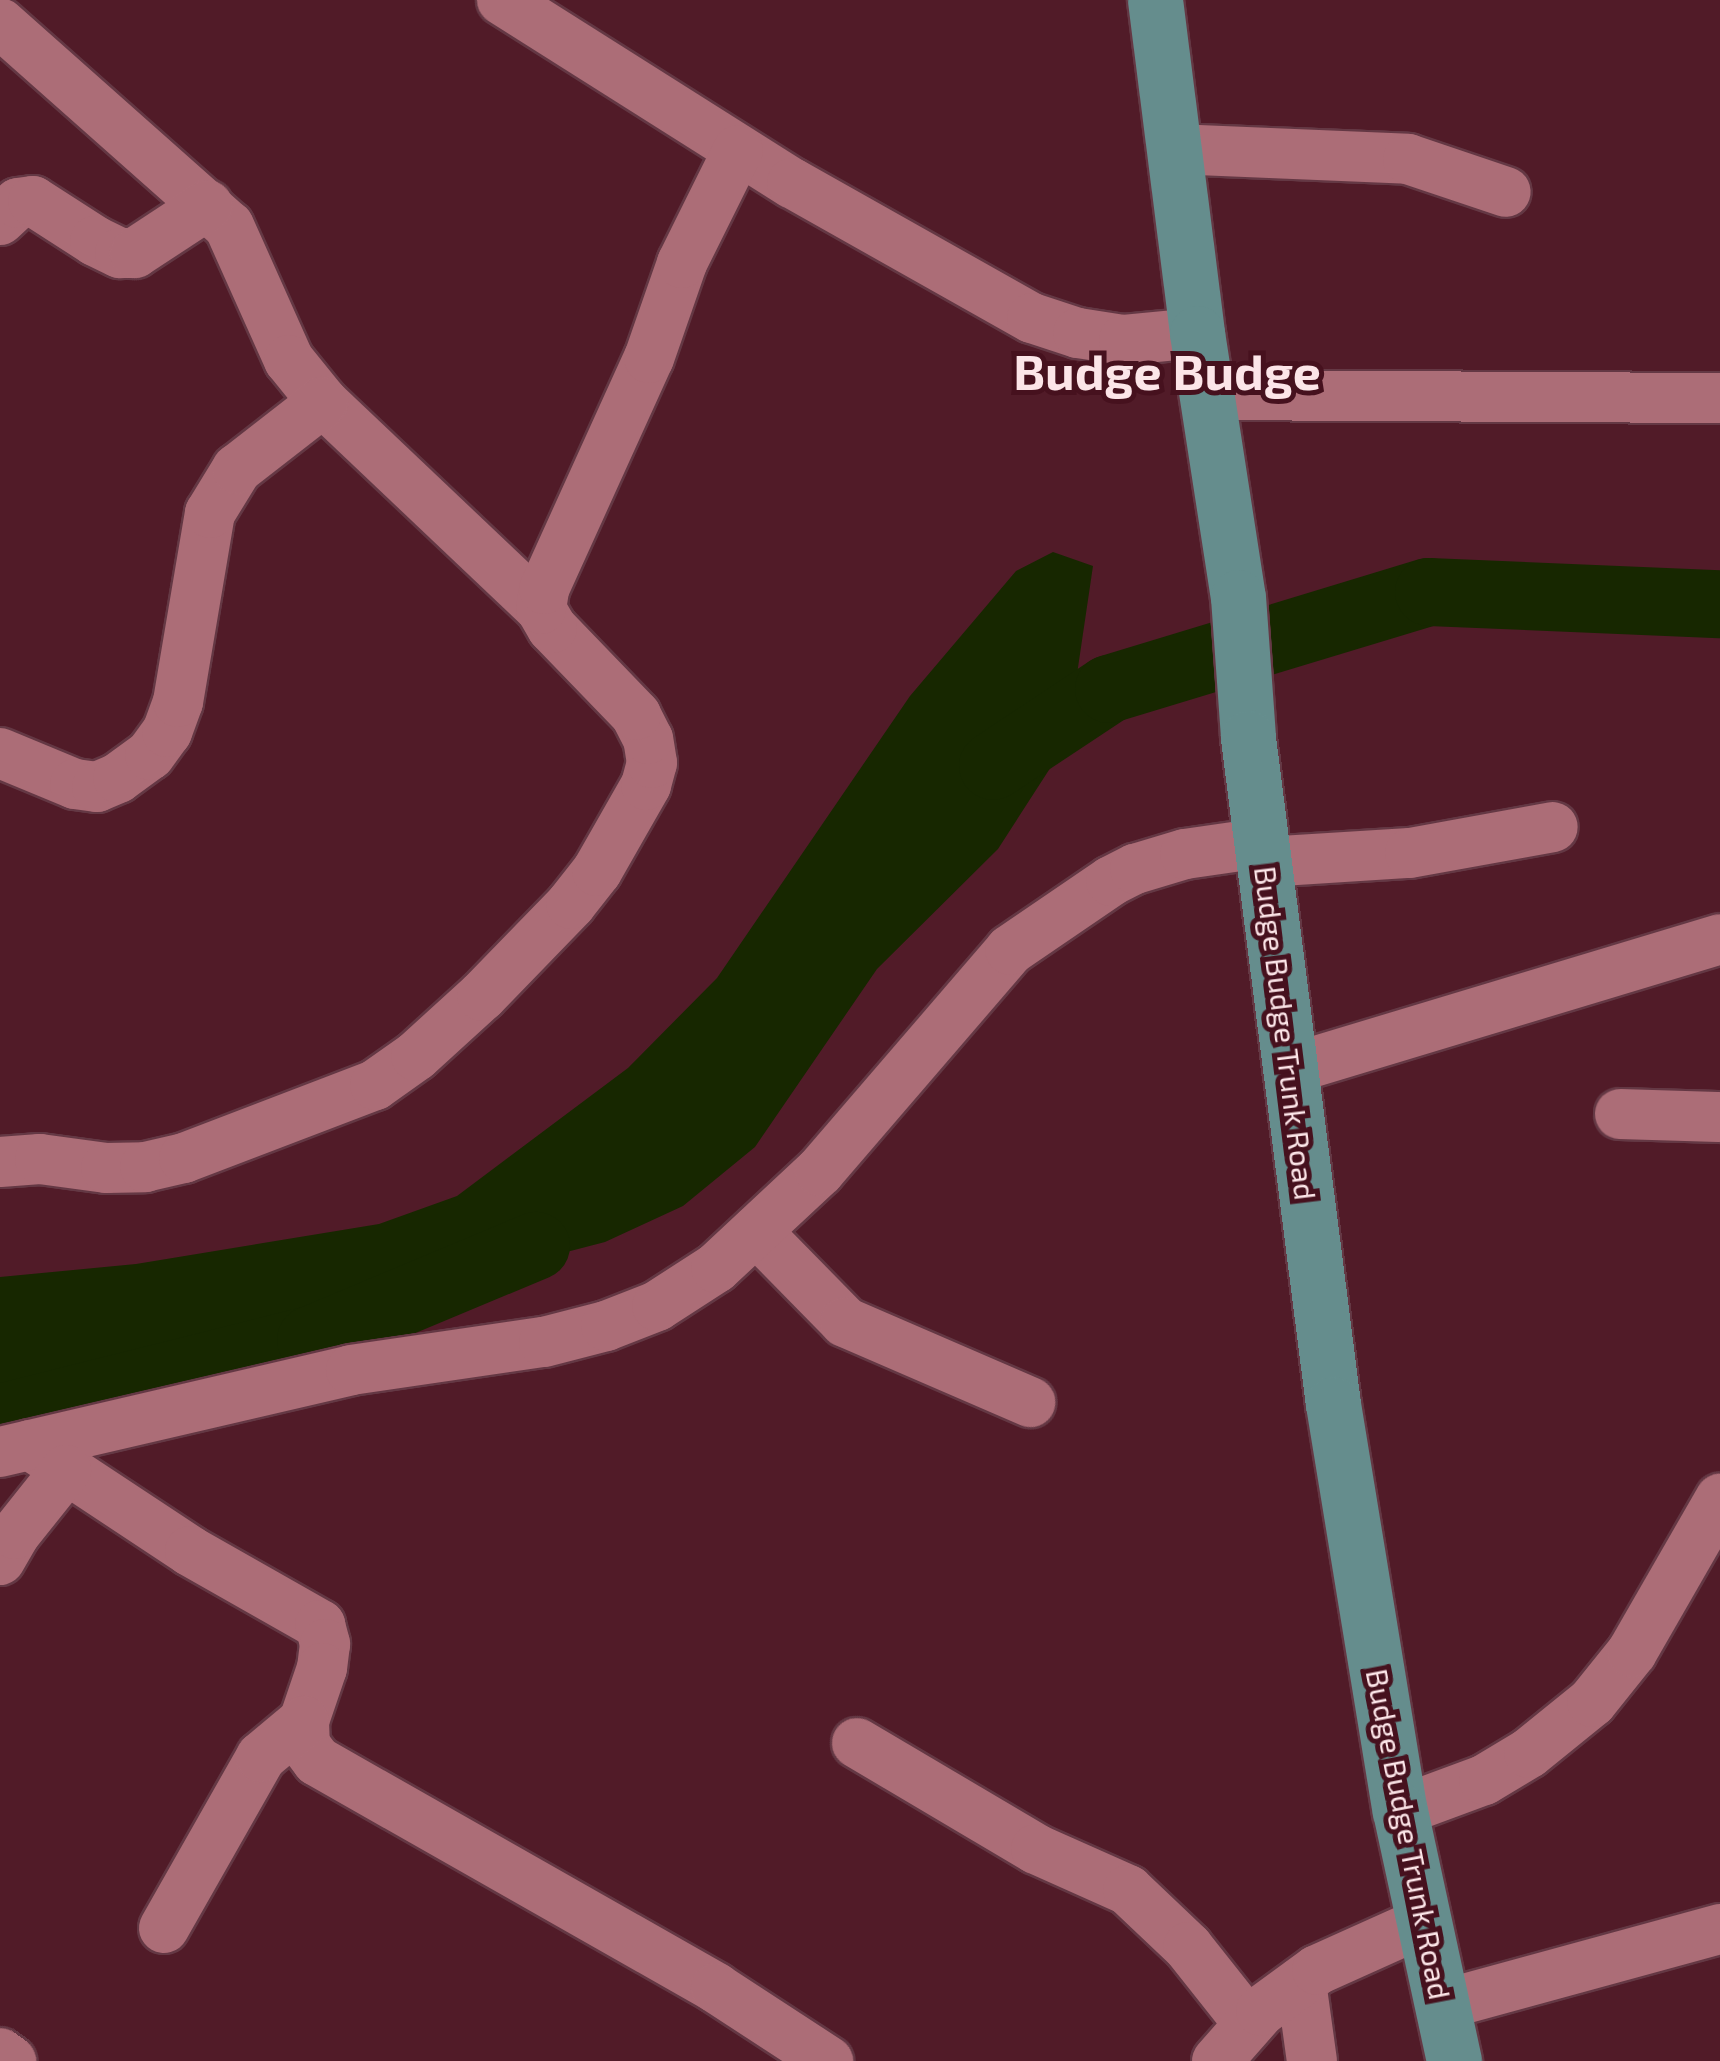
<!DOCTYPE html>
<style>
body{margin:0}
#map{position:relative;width:1720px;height:2061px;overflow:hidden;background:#511b28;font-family:"Exo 2",sans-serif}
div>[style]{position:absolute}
.water>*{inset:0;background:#172700}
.river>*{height:68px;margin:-34px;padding:0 34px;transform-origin:34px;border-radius:34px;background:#172700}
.roads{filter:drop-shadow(2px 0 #643844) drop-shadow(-2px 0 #643844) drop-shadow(0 2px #643844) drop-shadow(0 -2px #643844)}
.minor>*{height:50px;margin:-25px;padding:0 25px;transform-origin:25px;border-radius:25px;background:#ac6d77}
.major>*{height:55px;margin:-27.5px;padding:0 27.5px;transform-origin:27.5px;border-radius:27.5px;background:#658d8d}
span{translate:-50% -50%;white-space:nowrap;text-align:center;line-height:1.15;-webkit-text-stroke:10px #46111e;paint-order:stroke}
.street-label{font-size:30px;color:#fce5e8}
.town-label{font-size:50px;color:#fce5e8;font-weight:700}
</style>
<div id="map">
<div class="water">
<div style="clip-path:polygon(1053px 552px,1093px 566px,1067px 742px,998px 849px,877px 969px,755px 1147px,683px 1206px,605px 1242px,0 1400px,0 1277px,136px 1264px,379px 1224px,457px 1196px,628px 1068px,717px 978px,910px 696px,1016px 571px)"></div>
</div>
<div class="river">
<div style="left:993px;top:766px;width:139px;rotate:-33.6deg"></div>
<div style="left:1109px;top:689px;width:334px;rotate:-16.9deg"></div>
<div style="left:1429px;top:592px;width:291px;rotate:2.4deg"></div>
<div style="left:0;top:1418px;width:321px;rotate:-14.1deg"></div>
<div style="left:311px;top:1340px;width:244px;rotate:-22.7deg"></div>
</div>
<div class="roads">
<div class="minor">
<div style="left:502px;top:0;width:343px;rotate:32.3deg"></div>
<div style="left:792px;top:183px;width:275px;rotate:29.4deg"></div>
<div style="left:1032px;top:318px;width:48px;rotate:18.1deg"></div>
<div style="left:1078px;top:333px;width:47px;rotate:8.7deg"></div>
<div style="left:1124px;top:340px;width:73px;rotate:-5.5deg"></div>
<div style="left:0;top:23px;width:306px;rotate:41.6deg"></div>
<div style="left:229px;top:226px;width:147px;rotate:65.9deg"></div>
<div style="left:289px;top:360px;width:54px;rotate:51deg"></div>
<div style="left:323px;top:402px;width:301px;rotate:43.5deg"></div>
<div style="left:1174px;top:149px;width:234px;rotate:2.4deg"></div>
<div style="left:1408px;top:159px;width:103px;rotate:18.6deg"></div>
<div style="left:0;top:220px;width:25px;rotate:-43deg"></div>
<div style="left:18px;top:203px;width:15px;rotate:-8deg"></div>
<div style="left:33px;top:201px;width:74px;rotate:32.8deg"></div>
<div style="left:95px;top:241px;width:28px;rotate:26deg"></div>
<div style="left:120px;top:253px;width:15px"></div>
<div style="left:135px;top:253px;width:87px;rotate:-33.3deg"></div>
<div style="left:1207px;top:395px;width:513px;rotate:0.34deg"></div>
<div style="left:0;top:753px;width:81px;rotate:22.5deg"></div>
<div style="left:75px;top:784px;width:22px;rotate:8deg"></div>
<div style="left:97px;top:787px;width:23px;rotate:-23deg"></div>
<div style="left:118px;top:778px;width:39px;rotate:-36deg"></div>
<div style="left:150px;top:755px;width:29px;rotate:-54deg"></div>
<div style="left:167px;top:732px;width:32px;rotate:-70deg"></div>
<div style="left:178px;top:702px;width:192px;rotate:-80.4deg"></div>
<div style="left:210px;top:513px;width:52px;rotate:-58.5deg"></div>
<div style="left:237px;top:469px;width:109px;rotate:-37.9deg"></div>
<div style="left:1265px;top:862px;width:145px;rotate:-3.6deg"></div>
<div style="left:1410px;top:853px;width:145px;rotate:-10.3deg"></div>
<div style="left:1290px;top:1069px;width:449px;rotate:-16.8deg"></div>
<div style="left:1620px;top:1114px;width:100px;rotate:1.7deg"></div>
<div style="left:0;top:1162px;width:40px;rotate:-4.3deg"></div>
<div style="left:40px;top:1159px;width:67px;rotate:7.8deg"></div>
<div style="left:106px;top:1168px;width:39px;rotate:-1deg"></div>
<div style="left:145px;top:1167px;width:40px;rotate:-13deg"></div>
<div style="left:184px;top:1158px;width:204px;rotate:-20.9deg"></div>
<div style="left:375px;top:1085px;width:50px;rotate:-35.3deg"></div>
<div style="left:416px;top:1056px;width:89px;rotate:-42.3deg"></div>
<div style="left:482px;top:996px;width:128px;rotate:-45.9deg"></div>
<div style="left:571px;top:904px;width:42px;rotate:-51.8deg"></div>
<div style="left:597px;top:871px;width:99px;rotate:-60.3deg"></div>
<div style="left:646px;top:785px;width:23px;rotate:-75deg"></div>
<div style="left:652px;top:763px;width:24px;rotate:-99deg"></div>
<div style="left:648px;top:739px;width:27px;rotate:-117deg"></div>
<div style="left:636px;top:715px;width:121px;rotate:-134deg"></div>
<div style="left:552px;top:628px;width:22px;rotate:-120deg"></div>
<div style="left:541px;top:609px;width:20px;rotate:-81deg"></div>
<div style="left:544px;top:589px;width:254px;rotate:-65.6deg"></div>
<div style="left:649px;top:358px;width:101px;rotate:-70.8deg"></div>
<div style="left:682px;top:263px;width:126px;rotate:-63.6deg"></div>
<div style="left:756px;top:1231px;width:127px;rotate:45.6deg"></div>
<div style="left:845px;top:1322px;width:202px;rotate:23.4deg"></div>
<div style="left:30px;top:1445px;width:192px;rotate:33.5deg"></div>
<div style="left:190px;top:1551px;width:150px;rotate:29.6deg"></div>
<div style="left:320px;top:1625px;width:20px;rotate:75deg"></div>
<div style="left:325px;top:1644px;width:24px;rotate:97deg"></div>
<div style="left:322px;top:1668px;width:56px;rotate:108.8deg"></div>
<div style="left:304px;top:1721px;width:24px;rotate:88deg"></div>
<div style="left:305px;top:1745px;width:20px;rotate:53deg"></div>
<div style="left:317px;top:1761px;width:459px;rotate:29.6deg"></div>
<div style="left:716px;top:1988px;width:134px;rotate:33.1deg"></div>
<div style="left:0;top:1452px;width:360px;rotate:-13.1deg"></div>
<div style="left:351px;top:1370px;width:195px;rotate:-8.3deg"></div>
<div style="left:544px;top:1342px;width:64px;rotate:-14.5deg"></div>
<div style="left:606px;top:1326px;width:55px;rotate:-21.4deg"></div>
<div style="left:657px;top:1306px;width:70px;rotate:-32.8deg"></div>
<div style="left:716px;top:1268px;width:142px;rotate:-43deg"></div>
<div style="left:820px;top:1171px;width:291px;rotate:-49.3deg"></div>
<div style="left:1010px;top:950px;width:122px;rotate:-34.3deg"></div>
<div style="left:1111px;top:881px;width:27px;rotate:-27deg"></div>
<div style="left:1135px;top:869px;width:52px;rotate:-16.7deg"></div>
<div style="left:1185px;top:854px;width:77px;rotate:-8.2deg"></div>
<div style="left:0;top:1560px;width:30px;rotate:-60deg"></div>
<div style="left:15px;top:1534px;width:82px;rotate:-51.4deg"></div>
<div style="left:857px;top:1743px;width:208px;rotate:30.6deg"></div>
<div style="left:1036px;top:1849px;width:101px;rotate:24deg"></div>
<div style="left:1128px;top:1890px;width:83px;rotate:43.5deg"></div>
<div style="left:1188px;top:1947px;width:98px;rotate:51.6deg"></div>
<div style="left:1400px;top:1811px;width:90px;rotate:-20.3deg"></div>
<div style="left:1484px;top:1780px;width:52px;rotate:-31deg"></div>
<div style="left:1529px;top:1753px;width:81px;rotate:-39deg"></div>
<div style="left:1592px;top:1702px;width:64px;rotate:-51.3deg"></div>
<div style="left:1632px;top:1652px;width:177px;rotate:-60.1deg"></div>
<div style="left:164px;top:1928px;width:197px;rotate:-60.4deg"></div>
<div style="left:261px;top:1757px;width:56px;rotate:-39.9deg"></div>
<div style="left:1301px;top:1982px;width:80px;rotate:82.1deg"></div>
<div style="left:1442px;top:2005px;width:288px;rotate:-15.3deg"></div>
<div style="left:0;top:2053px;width:14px;rotate:36deg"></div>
<div style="left:1217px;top:2061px;width:67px;rotate:-48.7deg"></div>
<div style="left:1261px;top:2011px;width:69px;rotate:-36.2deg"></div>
<div style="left:1317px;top:1970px;width:117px;rotate:-24.2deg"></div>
</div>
<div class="major">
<div style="left:1155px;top:0;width:336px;rotate:82.8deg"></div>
<div style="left:1197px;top:333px;width:267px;rotate:81.2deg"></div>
<div style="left:1238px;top:597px;width:141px;rotate:85.9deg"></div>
<div style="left:1248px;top:738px;width:671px;rotate:82.73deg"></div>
<div style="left:1333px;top:1404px;width:412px;rotate:80.7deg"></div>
<div style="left:1400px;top:1811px;width:256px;rotate:77.8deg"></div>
</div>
</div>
<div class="street-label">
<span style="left:1286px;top:1033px;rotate:83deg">Budge Budge Trunk Road</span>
<span style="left:1409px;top:1834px;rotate:79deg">Budge Budge Trunk Road</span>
</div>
<div class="town-label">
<span style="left:1167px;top:371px">Budge Budge</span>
</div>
</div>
